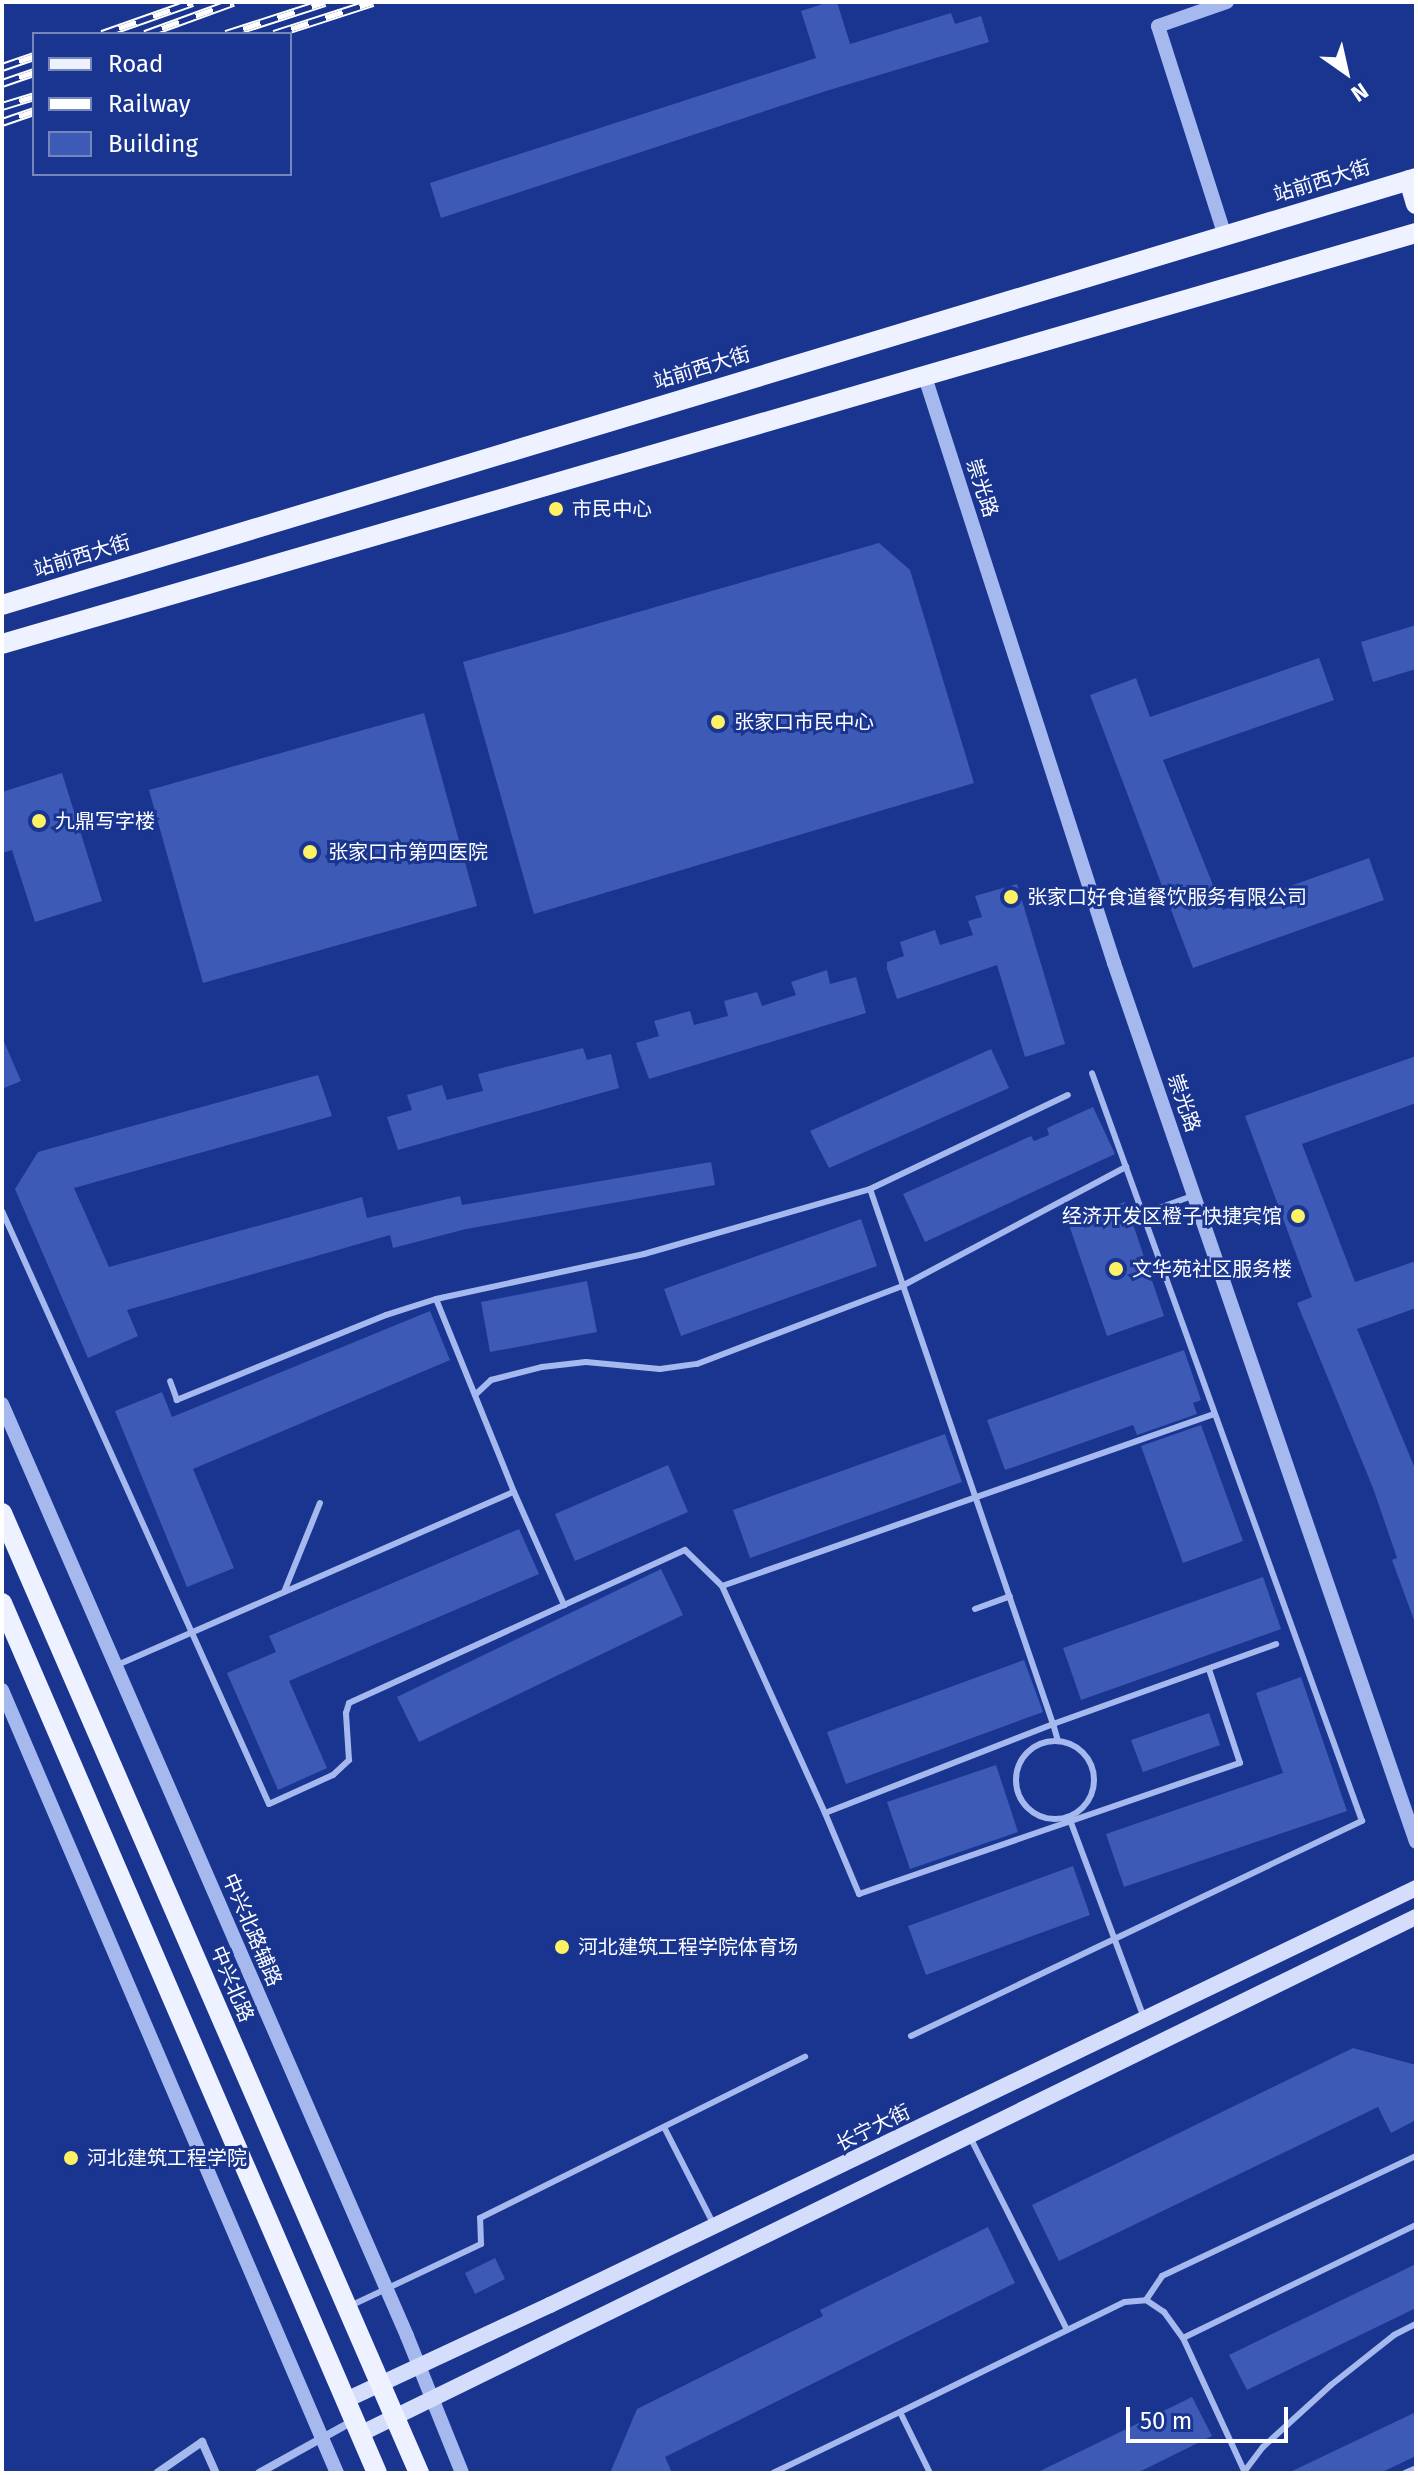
<!DOCTYPE html>
<meta charset="utf-8">
<style>
body{margin:0}
#map{position:relative;width:1418px;height:2475px;overflow:hidden;background:#193590;font-family:"Fira Sans","Noto Sans SC",sans-serif}
div>[style]{position:absolute}
.building>*{inset:0;background:#3d5ab6}
.service>*{height:6px;margin:-3px;padding:0 3px;transform-origin:3px;border-radius:3px;background:#a6b9ef}
.service>.ring{margin:-3px;padding:0;box-sizing:content-box;background:none;border:6px solid #a6b9ef;border-radius:50%}
.minor>*{height:8px;margin:-4px;padding:0 4px;transform-origin:4px;border-radius:4px;background:#a6b9ef}
.tertiary>*{height:14px;margin:-7px;padding:0 7px;transform-origin:7px;border-radius:7px;background:#a6b9ef}
.secondary>*{height:16px;margin:-8px;padding:0 8px;transform-origin:8px;border-radius:8px;background:#d4ddfb}
.primary>*{height:20px;margin:-10px;padding:0 10px;transform-origin:10px;border-radius:10px;background:#eef1ff}
.rail>*{height:9px;margin-top:-4.5px;transform-origin:0;background:repeating-linear-gradient(90deg,#193590 0 18px,#fff 0 36px);box-sizing:border-box;border-block:2px solid #fff}
.dots>*{width:22px;height:22px;translate:-50% -50%;box-sizing:border-box;border:4px solid #193590;border-radius:50%}
span{translate:-50% -50%;white-space:nowrap;text-align:center;line-height:1.15;-webkit-text-stroke:6px #193590;paint-order:stroke}
.street-label{font-size:20px;color:#fff}
.poi-label{font-size:20px;color:#fff}
.left{translate:0 -50%;text-align:left}
.right{translate:-100% -50%;text-align:right}
.frame{position:absolute;inset:0;border:4px solid #fff;pointer-events:none}
.legend{position:absolute;left:32px;top:32px;width:260px;height:144px;box-sizing:border-box;background:#193590;border:2px solid #7586bc;margin:0;padding:10px 14px;list-style:none;font-size:24px;color:#fff}
.legend li{display:flex;align-items:center;gap:16px;height:40px}
.legend b{width:40px;border:2px solid #7586bc}
.north{position:absolute;left:1306px;top:32px;width:80px;height:80px;-webkit-text-stroke:6px #193590;paint-order:stroke;rotate:146deg;font-size:22px;font-weight:700;line-height:32px;text-align:center;color:#fff}
.north::after{content:'';display:block;margin:auto;width:28px;height:36px;background:#fff;clip-path:polygon(50% 0,100% 100%,50% 72%,0 100%)}
.scale{position:absolute;left:1126px;top:2407px;width:162px;height:36px;box-sizing:border-box;border:4px solid #fff;border-top:0;padding-left:10px;font-size:24px;line-height:28px;white-space:nowrap;color:#fff;-webkit-text-stroke:6px #193590;paint-order:stroke}
</style>
<div id="map">
<div class="building">
<div style="clip-path:polygon(829px 2px,837px 2px,850px 44px,951px 13px,955px 24px,981px 16px,989px 42px,826px 91px,441px 218px,430px 183px,816px 58px,801px 11px)"></div>
<div style="clip-path:polygon(879px 543px,910px 570px,974px 783px,534px 914px,463px 662px)"></div>
<div style="clip-path:polygon(1416px 625px,1416px 669px,1373px 682px,1361px 642px)"></div>
<div style="clip-path:polygon(1319px 658px,1334px 700px,1163px 760px,1223px 910px,1369px 858px,1384px 900px,1193px 968px,1090px 695px,1136px 678px,1150px 717px)"></div>
<div style="clip-path:polygon(424px 713px,477px 906px,203px 983px,149px 790px)"></div>
<div style="clip-path:polygon(62px 773px,102px 901px,35px 922px,12px 850px,2px 853px,2px 792px)"></div>
<div style="clip-path:polygon(1017px 884px,1065px 1044px,1025px 1057px,997px 965px,897px 999px,887px 969px,887px 962px,904px 956px,900px 942px,935px 930px,940px 945px,973px 935px,968px 921px,982px 917px,975px 896px)"></div>
<div style="clip-path:polygon(827px 970px,830px 984px,856px 977px,866px 1013px,649px 1079px,636px 1043px,659px 1036px,654px 1021px,690px 1011px,694px 1025px,728px 1016px,724px 1001px,757px 992px,762px 1006px,796px 995px,791px 982px)"></div>
<div style="clip-path:polygon(2px 1037px,21px 1081px,2px 1089px)"></div>
<div style="clip-path:polygon(583px 1048px,587px 1060px,611px 1054px,619px 1088px,398px 1150px,387px 1117px,412px 1110px,407px 1095px,442px 1085px,447px 1100px,483px 1091px,478px 1074px)"></div>
<div style="clip-path:polygon(991px 1049px,1009px 1088px,829px 1168px,810px 1131px)"></div>
<div style="clip-path:polygon(1416px 1056px,1416px 1103px,1302px 1144px,1355px 1282px,1416px 1261px,1416px 1308px,1357px 1329px,1416px 1471px,1414px 1620px,1392px 1560px,1397px 1558px,1373px 1488px,1297px 1303px,1312px 1297px,1245px 1116px)"></div>
<div style="clip-path:polygon(318px 1075px,332px 1116px,74px 1188px,109px 1267px,362px 1197px,367px 1218px,460px 1196px,462px 1205px,711px 1162px,715px 1185px,466px 1229px,393px 1248px,390px 1235px,127px 1310px,138px 1336px,88px 1358px,15px 1189px,38px 1152px)"></div>
<div style="clip-path:polygon(1093px 1107px,1115px 1154px,925px 1242px,903px 1194px,1031px 1136px,1034px 1141px,1049px 1135px,1047px 1128px)"></div>
<div style="clip-path:polygon(1125px 1202px,1129px 1212px,1125px 1219px,1133px 1224px,1164px 1316px,1107px 1336px,1068px 1222px)"></div>
<div style="clip-path:polygon(861px 1219px,877px 1266px,681px 1336px,664px 1289px)"></div>
<div style="clip-path:polygon(587px 1281px,597px 1332px,490px 1352px,481px 1302px)"></div>
<div style="clip-path:polygon(430px 1311px,450px 1360px,193px 1469px,234px 1568px,187px 1587px,115px 1411px,162px 1392px,172px 1417px)"></div>
<div style="clip-path:polygon(1184px 1350px,1201px 1400px,1193px 1403px,1197px 1414px,1137px 1435px,1133px 1425px,1005px 1470px,987px 1420px)"></div>
<div style="clip-path:polygon(1201px 1425px,1243px 1541px,1183px 1563px,1141px 1446px)"></div>
<div style="clip-path:polygon(945px 1434px,962px 1482px,750px 1558px,733px 1510px)"></div>
<div style="clip-path:polygon(668px 1465px,688px 1512px,575px 1561px,555px 1514px)"></div>
<div style="clip-path:polygon(519px 1529px,539px 1574px,289px 1681px,327px 1768px,278px 1790px,227px 1673px,276px 1652px,269px 1636px)"></div>
<div style="clip-path:polygon(661px 1569px,683px 1615px,419px 1742px,397px 1697px)"></div>
<div style="clip-path:polygon(1263px 1577px,1281px 1629px,1081px 1700px,1063px 1648px)"></div>
<div style="clip-path:polygon(1024px 1660px,1043px 1712px,846px 1784px,827px 1732px)"></div>
<div style="clip-path:polygon(1301px 1677px,1347px 1811px,1124px 1887px,1106px 1834px,1283px 1773px,1256px 1693px)"></div>
<div style="clip-path:polygon(1209px 1713px,1220px 1745px,1143px 1772px,1131px 1740px)"></div>
<div style="clip-path:polygon(996px 1765px,1018px 1832px,910px 1869px,887px 1802px)"></div>
<div style="clip-path:polygon(1073px 1866px,1090px 1915px,926px 1975px,908px 1926px)"></div>
<div style="clip-path:polygon(1353px 2048px,1416px 2065px,1416px 2120px,1391px 2133px,1378px 2107px,1059px 2261px,1032px 2205px)"></div>
<div style="clip-path:polygon(988px 2227px,1015px 2283px,665px 2457px,672px 2473px,610px 2473px,637px 2409px,823px 2316px,820px 2310px)"></div>
<div style="clip-path:polygon(495px 2258px,505px 2279px,475px 2294px,465px 2273px)"></div>
<div style="clip-path:polygon(1416px 2264px,1416px 2308px,1247px 2390px,1229px 2355px)"></div>
<div style="clip-path:polygon(1192px 2397px,1212px 2436px,1137px 2473px,1036px 2473px)"></div>
<div style="clip-path:polygon(1416px 2412px,1416px 2456px,1380px 2473px,1288px 2473px)"></div>
</div>
<div class="service">
<div style="left:2px;top:1211px;width:650px;rotate:65.76deg"></div>
<div style="left:269px;top:1804px;width:70px;rotate:-24.4deg"></div>
<div style="left:333px;top:1775px;width:22px;rotate:-43deg"></div>
<div style="left:349px;top:1760px;width:47px;rotate:-93.7deg"></div>
<div style="left:346px;top:1713px;width:10px;rotate:-73deg"></div>
<div style="left:349px;top:1703px;width:369px;rotate:-24.5deg"></div>
<div style="left:685px;top:1550px;width:52px;rotate:44.2deg"></div>
<div style="left:722px;top:1586px;width:521px;rotate:-19.27deg"></div>
<div style="left:1131px;top:1218px;width:68px;rotate:-19.8deg"></div>
<div style="left:436px;top:1299px;width:213px;rotate:-12.2deg"></div>
<div style="left:644px;top:1254px;width:235px;rotate:-16deg"></div>
<div style="left:870px;top:1189px;width:219px;rotate:-25.4deg"></div>
<div style="left:475px;top:1395px;width:22px;rotate:-43deg"></div>
<div style="left:491px;top:1380px;width:53px;rotate:-14.3deg"></div>
<div style="left:542px;top:1367px;width:44px;rotate:-6.5deg"></div>
<div style="left:586px;top:1362px;width:74px;rotate:5.4deg"></div>
<div style="left:660px;top:1369px;width:37px;rotate:-8deg"></div>
<div style="left:697px;top:1364px;width:219px;rotate:-20.8deg"></div>
<div style="left:902px;top:1286px;width:254px;rotate:-28deg"></div>
<div style="left:514px;top:1492px;width:124px;rotate:66.1deg"></div>
<div style="left:722px;top:1586px;width:249px;rotate:65.6deg"></div>
<div style="left:825px;top:1813px;width:245px;rotate:-21.3deg"></div>
<div style="left:1053px;top:1724px;width:565px;rotate:-108.88deg"></div>
<div style="left:284px;top:1592px;width:96px;rotate:-68deg"></div>
<div style="left:975px;top:1609px;width:37px;rotate:-20deg"></div>
<div style="left:115px;top:1666px;width:435px;rotate:-23.6deg"></div>
<div style="left:514px;top:1492px;width:208px;rotate:-112deg"></div>
<div style="left:436px;top:1299px;width:52px;rotate:162.3deg"></div>
<div style="left:386px;top:1315px;width:226px;rotate:157.9deg"></div>
<div style="left:177px;top:1400px;width:20px;rotate:-110deg"></div>
<div style="left:1058px;top:1741px;width:18px;rotate:-106deg"></div>
<div style="left:1053px;top:1724px;width:237px;rotate:-19.7deg"></div>
<div class="ring" style="left:1016px;top:1741px;width:72px;height:72px"></div>
<div style="left:825px;top:1813px;width:88px;rotate:67.2deg"></div>
<div style="left:859px;top:1894px;width:403px;rotate:-19deg"></div>
<div style="left:1240px;top:1763px;width:99px;rotate:-108.3deg"></div>
<div style="left:1070px;top:1820px;width:208px;rotate:69.5deg"></div>
<div style="left:911px;top:2036px;width:500px;rotate:-25.5deg"></div>
<div style="left:1362px;top:1821px;width:795px;rotate:-109.85deg"></div>
<div style="left:664px;top:2127px;width:108px;rotate:63deg"></div>
<div style="left:970px;top:2137px;width:216px;rotate:63.3deg"></div>
<div style="left:1146px;top:2300px;width:29px;rotate:-56deg"></div>
<div style="left:1162px;top:2276px;width:281px;rotate:-25.3deg"></div>
<div style="left:350px;top:2306px;width:145px;rotate:-25.3deg"></div>
<div style="left:481px;top:2244px;width:26px;rotate:-92deg"></div>
<div style="left:480px;top:2218px;width:363px;rotate:-26.4deg"></div>
<div style="left:1183px;top:2338px;width:259px;rotate:-25.9deg"></div>
<div style="left:1244px;top:2472px;width:31px;rotate:-53deg"></div>
<div style="left:1263px;top:2447px;width:92px;rotate:-42.4deg"></div>
<div style="left:1331px;top:2385px;width:80px;rotate:-38.4deg"></div>
<div style="left:1394px;top:2335px;width:25px;rotate:-27deg"></div>
<div style="left:773px;top:2473px;width:141px;rotate:-25.7deg"></div>
<div style="left:930px;top:2473px;width:68px;rotate:-116.2deg"></div>
<div style="left:900px;top:2412px;width:250px;rotate:-26.1deg"></div>
<div style="left:1125px;top:2302px;width:21px;rotate:-5deg"></div>
<div style="left:1146px;top:2300px;width:22px;rotate:34deg"></div>
<div style="left:1164px;top:2312px;width:32px;rotate:54deg"></div>
<div style="left:1183px;top:2338px;width:149px;rotate:65.3deg"></div>
<div style="left:1405px;top:2473px;width:12px;rotate:-24deg"></div>
</div>
<div class="minor">
<div style="left:157px;top:2473px;width:55px;rotate:-34.6deg"></div>
<div style="left:202px;top:2442px;width:34px;rotate:66deg"></div>
<div style="left:259px;top:2473px;width:107px;rotate:-29deg"></div>
</div>
<div class="tertiary">
<div style="left:1225px;top:236px;width:220px;rotate:-107.7deg"></div>
<div style="left:1158px;top:26px;width:73px;rotate:-19.2deg"></div>
<div style="left:924px;top:374px;width:619px;rotate:72.12deg"></div>
<div style="left:1114px;top:963px;width:929px;rotate:71.04deg"></div>
<div style="left:2px;top:1404px;width:1016px;rotate:66.51deg"></div>
<div style="left:407px;top:2336px;width:148px;rotate:68.1deg"></div>
<div style="left:2px;top:1690px;width:852px;rotate:66.84deg"></div>
</div>
<div class="secondary">
<div style="left:346px;top:2400px;width:225px;rotate:-25deg"></div>
<div style="left:550px;top:2305px;width:961px;rotate:-25.71deg"></div>
<div style="left:360px;top:2434px;width:1176px;rotate:-26.09deg"></div>
</div>
<div class="primary">
<div style="left:1409px;top:180px;width:25px;rotate:74deg"></div>
<div style="left:2px;top:605px;width:1477px;rotate:-16.8deg"></div>
<div style="left:2px;top:644px;width:1473px;rotate:-16.21deg"></div>
<div style="left:2px;top:1513px;width:1047px;rotate:66.52deg"></div>
<div style="left:2px;top:1603px;width:947px;rotate:66.68deg"></div>
</div>
<div class="rail">
<div style="left:102px;top:34px;width:96px;rotate:-19.4deg"></div>
<div style="left:145px;top:34px;width:94px;rotate:-20deg"></div>
<div style="left:226px;top:34px;width:104px;rotate:-17.9deg"></div>
<div style="left:274px;top:34px;width:104px;rotate:-17.9deg"></div>
<div style="left:2px;top:67px;width:34px;rotate:-19deg"></div>
<div style="left:2px;top:83px;width:34px;rotate:-19deg"></div>
<div style="left:2px;top:106px;width:34px;rotate:-17deg"></div>
<div style="left:2px;top:122px;width:34px;rotate:-19deg"></div>
</div>
<div class="dots">
<div style="left:556px;top:509px;background:#fff164"></div>
<div style="left:718px;top:722px;background:#fff164"></div>
<div style="left:39px;top:821px;background:#fff164"></div>
<div style="left:310px;top:852px;background:#fff164"></div>
<div style="left:1011px;top:897px;background:#fff164"></div>
<div style="left:1298px;top:1216px;background:#fff164"></div>
<div style="left:1116px;top:1269px;background:#fff164"></div>
<div style="left:562px;top:1947px;background:#fff164"></div>
<div style="left:71px;top:2158px;background:#fff164"></div>
</div>
<div class="street-label">
<span style="left:1322px;top:181px;rotate:-17deg">站前西大街</span>
<span style="left:702px;top:368px;rotate:-17deg">站前西大街</span>
<span style="left:982px;top:488px;rotate:72deg">崇光路</span>
<span style="left:82px;top:556px;rotate:-17deg">站前西大街</span>
<span style="left:1184px;top:1103px;rotate:71deg">崇光路</span>
<span style="left:252px;top:1930px;rotate:67deg">中兴北路辅路</span>
<span style="left:232px;top:1984px;rotate:67deg">中兴北路</span>
<span style="left:873px;top:2128px;rotate:-26deg">长宁大街</span>
</div>
<div class="poi-label">
<span class="left" style="left:572px;top:509px">市民中心</span>
<span class="left" style="left:734px;top:722px">张家口市民中心</span>
<span class="left" style="left:55px;top:821px">九鼎写字楼</span>
<span class="left" style="left:328px;top:852px">张家口市第四医院</span>
<span class="left" style="left:1027px;top:897px">张家口好食道餐饮服务有限公司</span>
<span class="right" style="left:1282px;top:1216px">经济开发区橙子快捷宾馆</span>
<span class="left" style="left:1132px;top:1269px">文华苑社区服务楼</span>
<span class="left" style="left:578px;top:1947px">河北建筑工程学院体育场</span>
<span class="left" style="left:87px;top:2158px">河北建筑工程学院</span>
</div>
<div class="frame"></div>
<ul class="legend">
<li><b style="height:10px;background:#eef1ff"></b>Road</li>
<li><b style="height:10px;background:#fff"></b>Railway</li>
<li><b style="height:22px;background:#3d5ab6"></b>Building</li>
</ul>
<div class="north">N</div>
<div class="scale">50 m</div>
</div>
